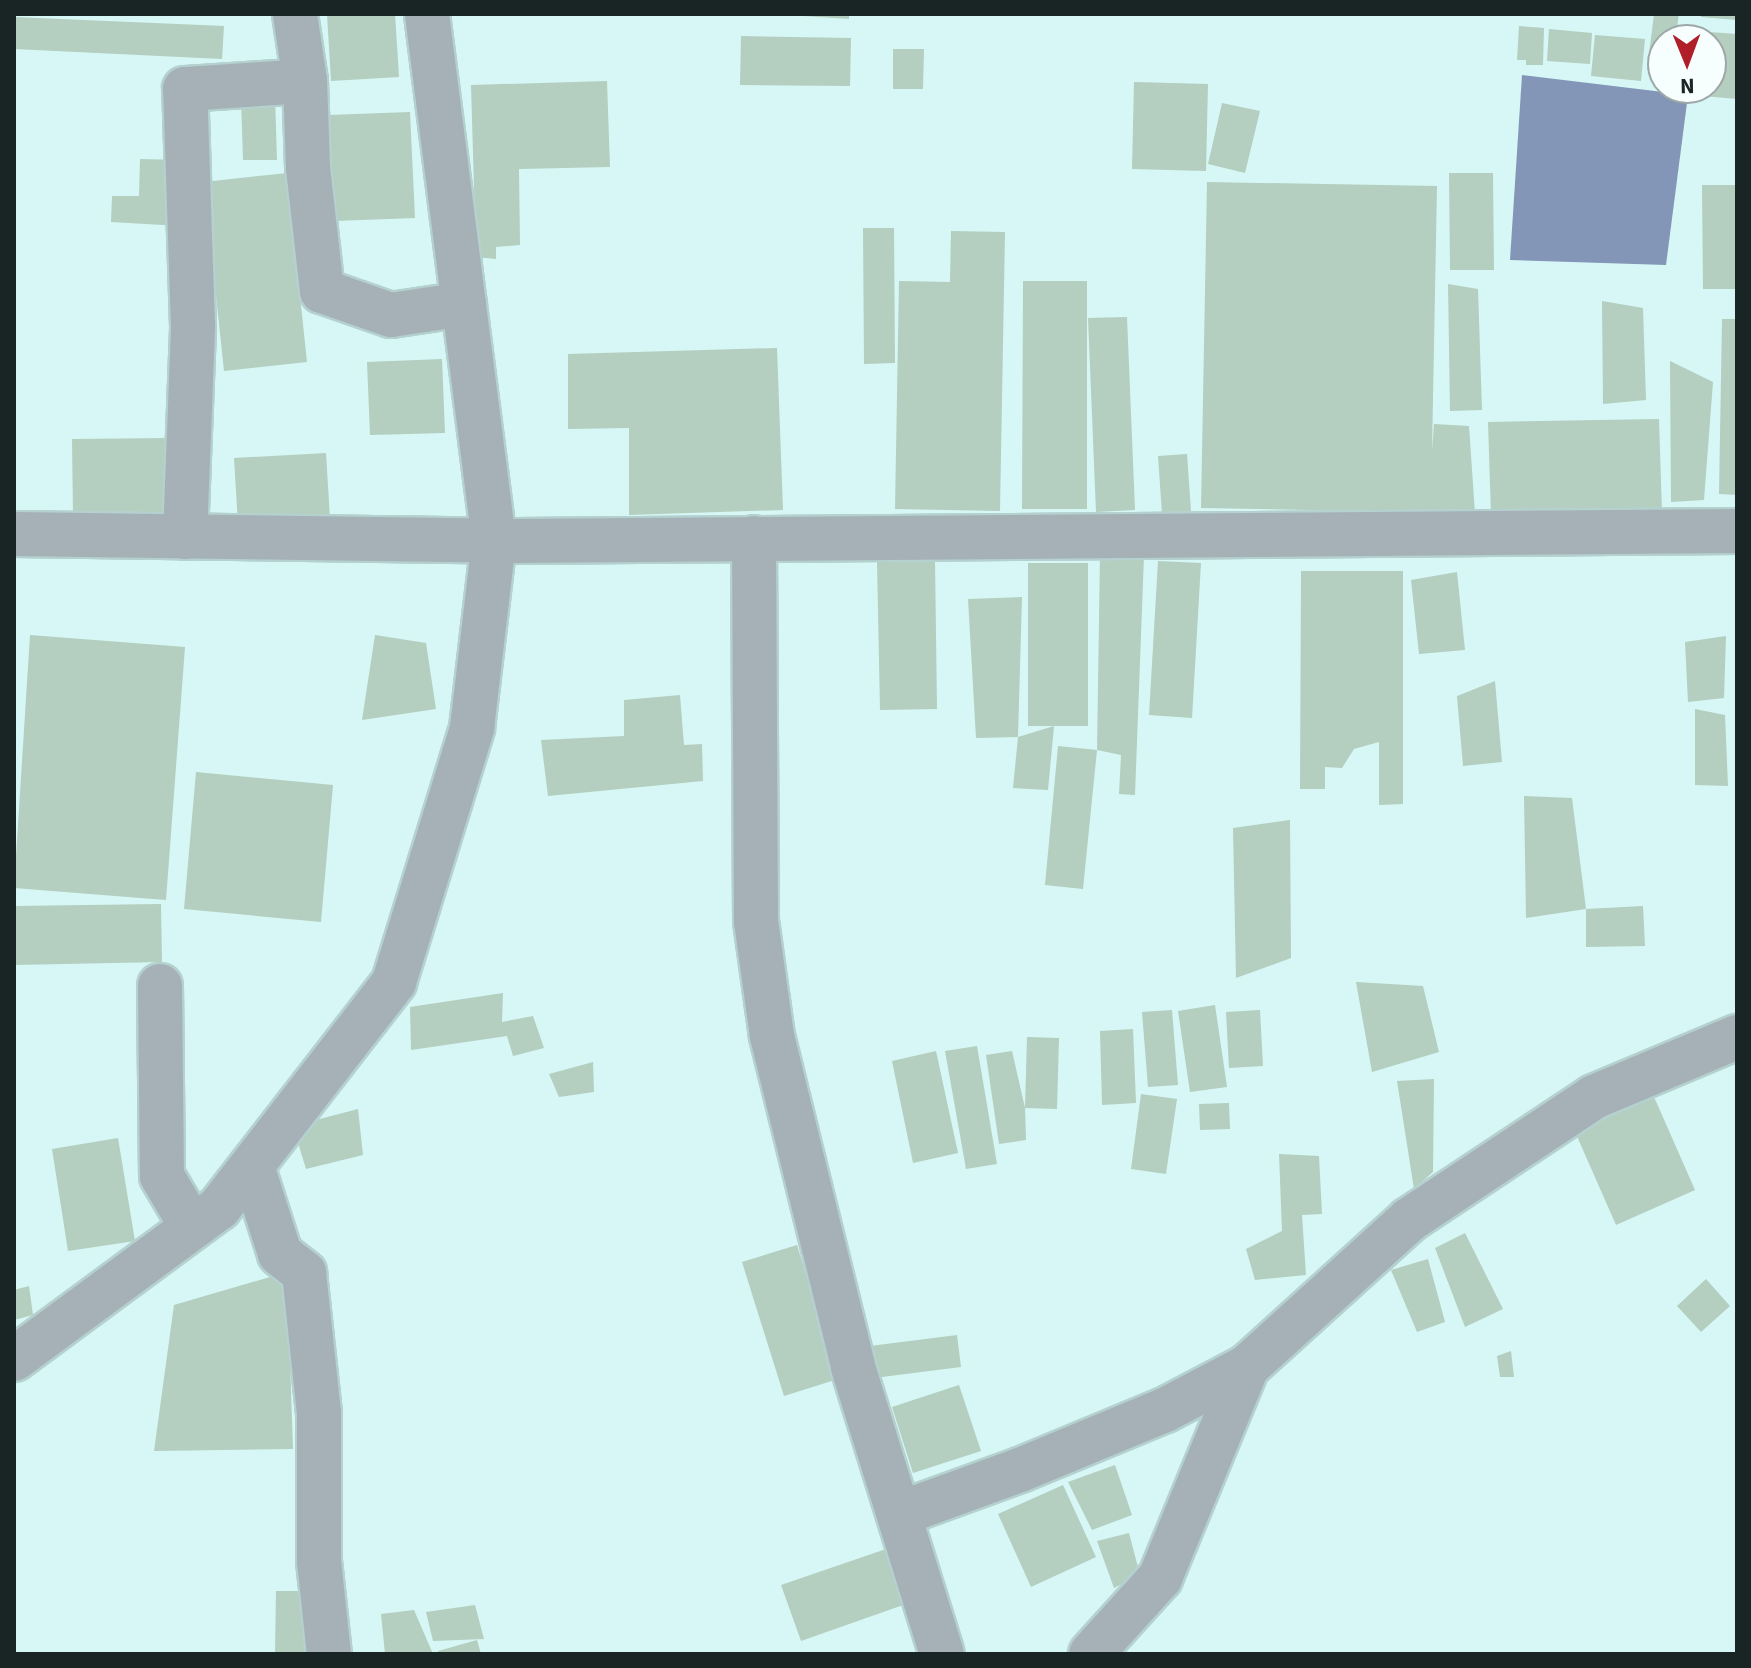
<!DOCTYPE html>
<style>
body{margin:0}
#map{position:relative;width:1751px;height:1668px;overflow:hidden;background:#d6f7f6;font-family:"Source Sans 3",sans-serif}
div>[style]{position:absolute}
.water>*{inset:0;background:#8496b8}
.building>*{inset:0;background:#b4cebf}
.roads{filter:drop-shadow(2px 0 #b4d1d0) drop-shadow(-2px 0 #b4d1d0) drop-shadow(0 2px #b4d1d0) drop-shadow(0 -2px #b4d1d0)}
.minor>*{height:44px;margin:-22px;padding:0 22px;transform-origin:22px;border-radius:22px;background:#a5b1b7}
span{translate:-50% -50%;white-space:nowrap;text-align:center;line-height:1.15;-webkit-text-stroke:7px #f7fefe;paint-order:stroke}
.frame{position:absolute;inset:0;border:16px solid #182524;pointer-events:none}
.north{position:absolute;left:1647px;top:24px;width:80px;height:80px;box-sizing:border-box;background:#f7fefe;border:2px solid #9ea7a7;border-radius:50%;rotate:179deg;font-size:22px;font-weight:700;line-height:32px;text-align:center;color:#182524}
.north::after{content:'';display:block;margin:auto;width:28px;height:36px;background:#b01e2a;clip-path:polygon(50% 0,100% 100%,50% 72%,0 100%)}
</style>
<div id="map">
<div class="water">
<div style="clip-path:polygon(1522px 75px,1688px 95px,1666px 265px,1510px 260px)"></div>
</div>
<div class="building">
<div style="clip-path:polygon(327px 14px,395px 14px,399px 77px,331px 81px)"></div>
<div style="clip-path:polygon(804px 14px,849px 14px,849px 19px,804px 16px)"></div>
<div style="clip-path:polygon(1654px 14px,1679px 14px,1675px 40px,1663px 40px,1663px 72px,1647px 70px)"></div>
<div style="clip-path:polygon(1701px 14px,1737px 14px,1737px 20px,1701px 17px)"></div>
<div style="clip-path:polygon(14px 17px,224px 26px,222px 59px,14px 49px)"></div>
<div style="clip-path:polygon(1519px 26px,1544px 28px,1543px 65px,1526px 65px,1526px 60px,1517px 60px)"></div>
<div style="clip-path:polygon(1549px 29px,1592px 33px,1590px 64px,1547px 61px)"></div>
<div style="clip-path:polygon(1696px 31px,1737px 34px,1737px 99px,1691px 95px,1691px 88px,1711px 88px,1711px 40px,1695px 40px)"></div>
<div style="clip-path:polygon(1595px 35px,1645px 39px,1641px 81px,1591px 76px)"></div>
<div style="clip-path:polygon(741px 36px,851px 38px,850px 86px,740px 85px)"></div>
<div style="clip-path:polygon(893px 49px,924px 49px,923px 89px,893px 89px)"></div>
<div style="clip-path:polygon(607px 81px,610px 167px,519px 169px,520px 245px,496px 247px,496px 259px,476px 257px,471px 85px)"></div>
<div style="clip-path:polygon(1134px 82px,1208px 84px,1206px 171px,1132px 169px)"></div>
<div style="clip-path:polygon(275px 97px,277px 160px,243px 160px,241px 98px)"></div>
<div style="clip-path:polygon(1222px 103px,1260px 111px,1245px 173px,1208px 164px)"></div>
<div style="clip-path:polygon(410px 112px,415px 218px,334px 221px,329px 115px)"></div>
<div style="clip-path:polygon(140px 159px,181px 160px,180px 226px,111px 222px,112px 196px,139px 196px)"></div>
<div style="clip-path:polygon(287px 173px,307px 362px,224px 371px,204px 182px)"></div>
<div style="clip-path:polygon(1449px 173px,1493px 173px,1494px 270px,1450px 270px)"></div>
<div style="clip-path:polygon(1207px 182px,1437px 186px,1432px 451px,1434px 424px,1469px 426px,1475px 513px,1201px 508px)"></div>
<div style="clip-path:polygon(1702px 185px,1737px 185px,1737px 289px,1703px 289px)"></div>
<div style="clip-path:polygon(863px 228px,894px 228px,895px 363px,864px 364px)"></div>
<div style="clip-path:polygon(951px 231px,1005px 232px,1000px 511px,895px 509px,899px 281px,950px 282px)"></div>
<div style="clip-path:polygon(1023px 281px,1087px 281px,1087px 509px,1022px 509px)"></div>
<div style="clip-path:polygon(1448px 284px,1478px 289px,1482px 410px,1450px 411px)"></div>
<div style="clip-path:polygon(1602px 301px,1643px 308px,1646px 400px,1603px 404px)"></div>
<div style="clip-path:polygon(1127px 317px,1135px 510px,1096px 512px,1088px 318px)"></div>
<div style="clip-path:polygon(1722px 319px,1737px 319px,1737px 495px,1719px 494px)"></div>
<div style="clip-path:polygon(777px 348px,783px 510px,629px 515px,629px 428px,568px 429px,568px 354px)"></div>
<div style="clip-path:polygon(442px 359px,445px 433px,370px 435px,367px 362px)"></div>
<div style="clip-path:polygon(1670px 361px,1713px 382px,1704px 500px,1671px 502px)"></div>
<div style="clip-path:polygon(1659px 419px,1662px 512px,1491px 516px,1488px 422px)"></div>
<div style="clip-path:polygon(173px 438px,174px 516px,73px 516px,72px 439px)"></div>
<div style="clip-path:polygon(326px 453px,330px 519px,238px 524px,234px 458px)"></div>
<div style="clip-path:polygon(1187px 454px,1191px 511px,1162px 514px,1158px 456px)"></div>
<div style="clip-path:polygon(1100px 554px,1144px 556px,1135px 795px,1119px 794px,1121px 755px,1097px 750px)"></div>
<div style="clip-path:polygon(935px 560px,937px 709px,880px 710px,877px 561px)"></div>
<div style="clip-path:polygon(1158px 561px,1201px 563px,1192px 718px,1149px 715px)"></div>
<div style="clip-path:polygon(1028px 563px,1088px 563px,1088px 726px,1054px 726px,1048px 790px,1013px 788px,1018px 737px,976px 738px,968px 599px,1022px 597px,1018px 737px,1054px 726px,1028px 726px)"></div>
<div style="clip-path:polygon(1301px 571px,1403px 571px,1403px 804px,1379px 805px,1379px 742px,1354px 749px,1342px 768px,1325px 767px,1325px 789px,1300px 789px)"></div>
<div style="clip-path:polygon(1457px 572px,1465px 650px,1419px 654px,1411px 580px)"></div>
<div style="clip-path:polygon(30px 635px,185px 647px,166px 900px,14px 888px)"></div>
<div style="clip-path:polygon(375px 635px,426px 643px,436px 709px,362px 720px)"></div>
<div style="clip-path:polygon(1726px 636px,1724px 698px,1688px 702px,1685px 642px)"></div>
<div style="clip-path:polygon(1495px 681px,1502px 762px,1463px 766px,1457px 696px)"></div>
<div style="clip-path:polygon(680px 695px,684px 745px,702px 744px,703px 781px,548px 796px,541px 740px,624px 736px,624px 700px)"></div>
<div style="clip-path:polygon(1695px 709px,1725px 715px,1728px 786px,1695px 785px)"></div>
<div style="clip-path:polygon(1058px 746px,1097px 750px,1083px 889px,1045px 885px)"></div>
<div style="clip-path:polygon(196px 772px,333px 785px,321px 922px,184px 909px)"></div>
<div style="clip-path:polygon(1524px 796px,1572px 798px,1586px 909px,1643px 906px,1645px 946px,1586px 947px,1586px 909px,1526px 918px)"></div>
<div style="clip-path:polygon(1290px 820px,1291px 958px,1236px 978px,1233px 828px)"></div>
<div style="clip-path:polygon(161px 904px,162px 962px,14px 965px,14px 906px)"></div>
<div style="clip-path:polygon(1356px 982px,1423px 986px,1439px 1052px,1372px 1072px)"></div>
<div style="clip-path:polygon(503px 993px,502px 1022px,533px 1016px,544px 1048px,513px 1056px,507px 1036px,411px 1050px,410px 1007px)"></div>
<div style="clip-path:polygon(1215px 1005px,1227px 1087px,1190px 1092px,1178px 1011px)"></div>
<div style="clip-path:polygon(1172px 1010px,1178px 1085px,1148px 1087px,1142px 1012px)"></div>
<div style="clip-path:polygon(1260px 1010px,1263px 1066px,1229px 1068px,1226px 1012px)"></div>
<div style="clip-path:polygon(1133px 1029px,1136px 1103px,1102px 1105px,1100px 1031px)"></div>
<div style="clip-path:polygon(1027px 1037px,1059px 1038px,1057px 1109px,1025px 1108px)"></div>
<div style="clip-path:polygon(977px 1046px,997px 1164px,966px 1169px,945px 1051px)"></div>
<div style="clip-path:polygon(936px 1051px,958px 1153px,913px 1163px,892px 1061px)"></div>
<div style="clip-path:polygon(1012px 1051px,1025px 1108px,1026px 1140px,999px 1144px,986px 1055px)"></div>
<div style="clip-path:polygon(593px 1062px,594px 1092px,559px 1097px,549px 1074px)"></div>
<div style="clip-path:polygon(1434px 1079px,1433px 1172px,1414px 1189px,1397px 1081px)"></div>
<div style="clip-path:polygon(1651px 1090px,1695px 1190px,1616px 1225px,1572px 1125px)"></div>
<div style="clip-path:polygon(1141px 1094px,1177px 1099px,1166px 1174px,1131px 1169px)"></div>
<div style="clip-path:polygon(1229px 1103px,1230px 1129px,1200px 1130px,1199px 1104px)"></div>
<div style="clip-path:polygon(358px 1109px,363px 1155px,306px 1169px,293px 1126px)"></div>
<div style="clip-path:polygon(118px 1138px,135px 1241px,68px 1251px,52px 1149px)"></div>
<div style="clip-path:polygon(1279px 1154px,1319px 1156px,1322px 1214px,1302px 1215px,1306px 1275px,1255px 1280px,1246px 1249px,1282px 1231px)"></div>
<div style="clip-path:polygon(1465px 1233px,1503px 1309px,1465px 1327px,1435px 1248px)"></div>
<div style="clip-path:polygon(797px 1245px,838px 1379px,784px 1396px,742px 1262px)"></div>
<div style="clip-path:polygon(1428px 1259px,1445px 1322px,1417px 1332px,1391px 1270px)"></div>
<div style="clip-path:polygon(287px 1272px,293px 1449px,154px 1451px,174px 1305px)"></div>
<div style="clip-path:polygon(1706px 1279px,1730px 1306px,1701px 1332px,1677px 1306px)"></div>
<div style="clip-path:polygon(29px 1286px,33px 1315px,14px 1320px,14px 1290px)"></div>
<div style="clip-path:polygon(957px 1335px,961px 1367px,874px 1378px,870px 1346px)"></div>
<div style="clip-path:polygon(1511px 1351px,1514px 1377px,1500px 1377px,1497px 1356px)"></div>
<div style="clip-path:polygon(959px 1385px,981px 1451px,913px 1473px,892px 1407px)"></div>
<div style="clip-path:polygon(1115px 1465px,1132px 1515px,1092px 1530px,1068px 1482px)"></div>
<div style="clip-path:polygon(1063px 1485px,1096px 1557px,1031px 1587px,998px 1514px)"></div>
<div style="clip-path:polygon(1129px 1533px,1140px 1575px,1114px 1588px,1097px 1541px)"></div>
<div style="clip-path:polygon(886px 1549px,906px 1604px,801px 1641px,781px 1585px)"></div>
<div style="clip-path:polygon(276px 1591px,306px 1591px,305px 1654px,275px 1654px)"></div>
<div style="clip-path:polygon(475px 1605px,484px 1639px,433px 1641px,426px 1612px)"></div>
<div style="clip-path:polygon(414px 1610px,433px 1654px,385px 1654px,381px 1614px)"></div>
<div style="clip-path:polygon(477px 1640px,481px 1654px,439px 1654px,438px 1651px)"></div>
</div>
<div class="roads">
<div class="minor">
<div style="left:295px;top:14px;width:68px;rotate:81.5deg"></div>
<div style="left:305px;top:81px;width:87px;rotate:88deg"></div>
<div style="left:308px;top:168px;width:124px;rotate:83.5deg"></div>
<div style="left:322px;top:291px;width:73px;rotate:19.2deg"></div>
<div style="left:391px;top:315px;width:74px;rotate:-8.6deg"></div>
<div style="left:14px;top:534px;width:501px;rotate:0.8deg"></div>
<div style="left:515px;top:541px;width:1222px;rotate:-0.47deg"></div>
<div style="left:185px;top:537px;width:211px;rotate:-87.8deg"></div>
<div style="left:193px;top:326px;width:237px;rotate:-91.9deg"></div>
<div style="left:185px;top:89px;width:120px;rotate:-3.8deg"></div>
<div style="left:754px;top:538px;width:383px;rotate:89.7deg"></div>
<div style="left:756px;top:921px;width:116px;rotate:82.1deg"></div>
<div style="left:772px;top:1036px;width:341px;rotate:76.2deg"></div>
<div style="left:853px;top:1367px;width:300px;rotate:72.8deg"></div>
<div style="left:160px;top:986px;width:190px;rotate:89.4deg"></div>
<div style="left:162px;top:1176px;width:59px;rotate:59.5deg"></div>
<div style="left:252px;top:1166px;width:92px;rotate:72.3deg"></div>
<div style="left:280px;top:1254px;width:31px;rotate:38deg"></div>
<div style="left:304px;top:1273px;width:141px;rotate:83.9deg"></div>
<div style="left:319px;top:1413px;width:148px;rotate:90deg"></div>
<div style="left:319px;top:1561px;width:94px;rotate:83.9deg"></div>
<div style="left:14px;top:1359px;width:255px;rotate:-36.4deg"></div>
<div style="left:219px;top:1208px;width:286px;rotate:-52.2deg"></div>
<div style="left:394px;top:982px;width:266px;rotate:-72.9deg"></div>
<div style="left:472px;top:728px;width:188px;rotate:-83.3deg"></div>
<div style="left:494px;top:541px;width:531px;rotate:-97.25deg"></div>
<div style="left:899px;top:1514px;width:129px;rotate:-20deg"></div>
<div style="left:1020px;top:1470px;width:157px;rotate:-22.5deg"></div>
<div style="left:1165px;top:1410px;width:93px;rotate:-27.7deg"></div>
<div style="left:1091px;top:1654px;width:103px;rotate:-47.8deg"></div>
<div style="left:1160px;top:1578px;width:228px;rotate:-67.6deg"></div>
<div style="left:1247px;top:1367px;width:219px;rotate:-42.2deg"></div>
<div style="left:1409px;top:1220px;width:222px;rotate:-33.6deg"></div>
<div style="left:1594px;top:1097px;width:155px;rotate:-22.8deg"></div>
</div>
</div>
<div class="frame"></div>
<div class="north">N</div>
</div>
